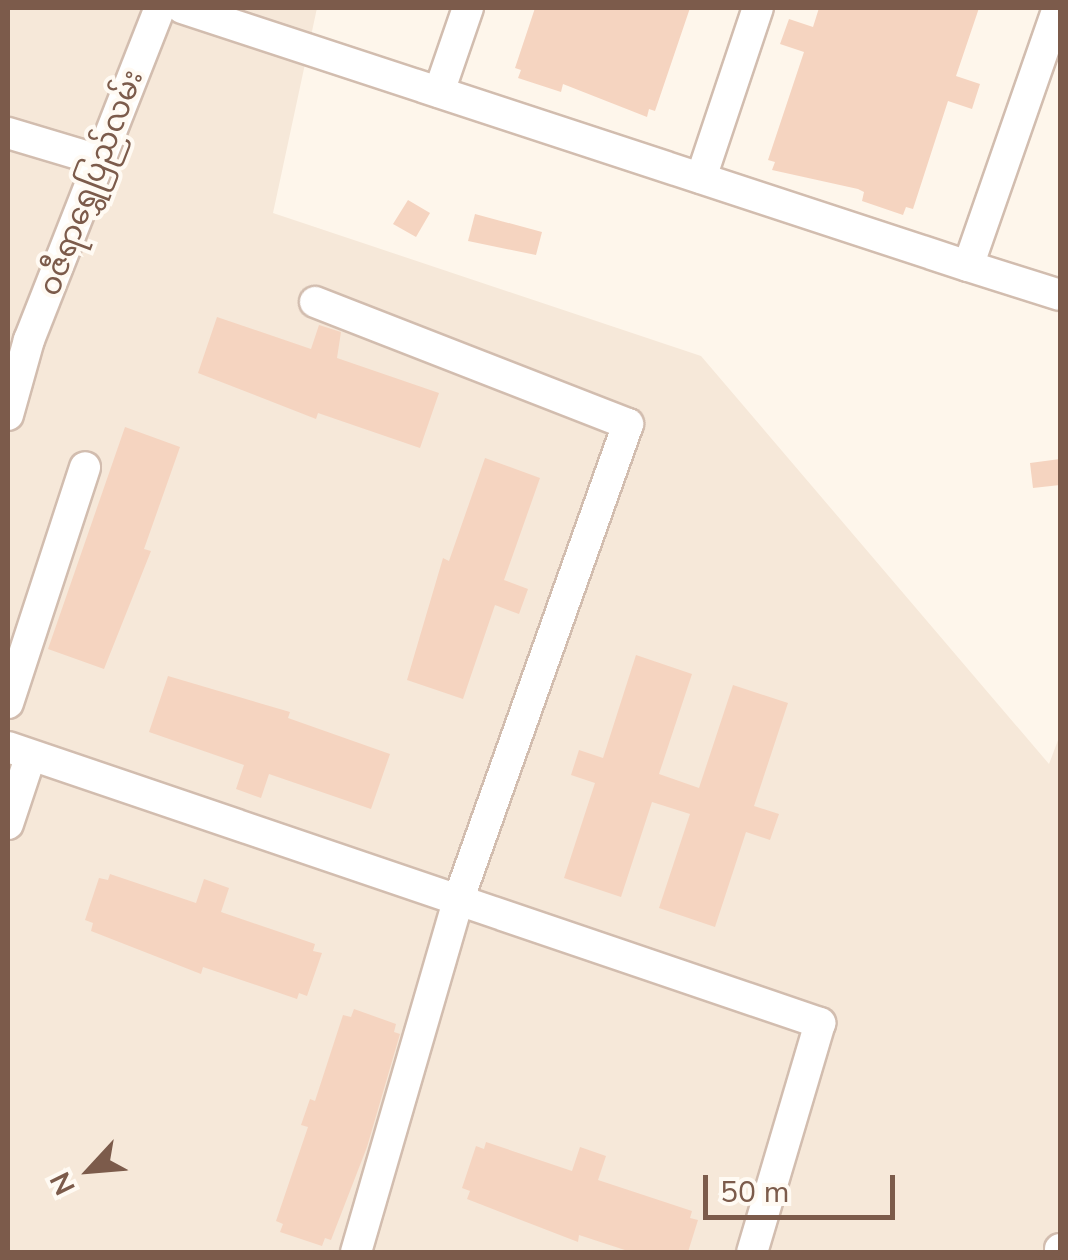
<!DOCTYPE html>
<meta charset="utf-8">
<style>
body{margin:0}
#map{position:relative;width:1068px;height:1260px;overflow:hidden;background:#fef6eb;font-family:"Nunito Sans","Noto Sans Myanmar",sans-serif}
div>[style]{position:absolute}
.residential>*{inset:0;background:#f6e8d9}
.building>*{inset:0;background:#f5d4c0}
.roads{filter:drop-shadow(2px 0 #d2bdaf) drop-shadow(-2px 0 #d2bdaf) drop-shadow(0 2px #d2bdaf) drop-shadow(0 -2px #d2bdaf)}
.minor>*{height:30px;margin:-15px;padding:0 15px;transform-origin:15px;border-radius:15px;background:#fff}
span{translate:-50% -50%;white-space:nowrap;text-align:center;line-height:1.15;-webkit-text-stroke:8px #fffaf3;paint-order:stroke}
.street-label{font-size:30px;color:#7c5b4b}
.frame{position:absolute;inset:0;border:10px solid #7c5b4b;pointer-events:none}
.north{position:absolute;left:40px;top:1120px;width:100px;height:100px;-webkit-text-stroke:8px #fffaf3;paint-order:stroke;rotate:244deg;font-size:28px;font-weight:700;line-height:40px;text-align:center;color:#7c5b4b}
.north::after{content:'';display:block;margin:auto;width:35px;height:45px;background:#7c5b4b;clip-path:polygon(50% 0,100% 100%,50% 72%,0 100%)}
.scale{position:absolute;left:703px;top:1175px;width:192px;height:45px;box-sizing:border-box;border:5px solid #7c5b4b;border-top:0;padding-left:12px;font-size:30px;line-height:35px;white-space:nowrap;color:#7c5b4b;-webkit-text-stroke:8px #fffaf3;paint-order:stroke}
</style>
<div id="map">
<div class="residential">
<div style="clip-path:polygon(8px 8px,317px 8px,273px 213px,701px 356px,1049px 764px,1060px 735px,1060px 1252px,8px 1252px)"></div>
</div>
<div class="building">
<div style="clip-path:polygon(535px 8px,690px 8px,655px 111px,649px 109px,647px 117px,563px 84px,561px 92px,518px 78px,521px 70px,515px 68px)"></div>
<div style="clip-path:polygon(819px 8px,979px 8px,956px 76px,980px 84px,972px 109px,948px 101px,913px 209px,906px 207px,903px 215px,862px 201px,864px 192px,858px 189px,772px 170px,775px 162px,768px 160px,804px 52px,780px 44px,789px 19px,813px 27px)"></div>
<div style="clip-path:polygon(408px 200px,430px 213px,416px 237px,393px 224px)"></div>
<div style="clip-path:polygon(475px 214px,542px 232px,536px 255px,468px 241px)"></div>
<div style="clip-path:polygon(217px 317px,311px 349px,319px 325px,341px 332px,337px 358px,439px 393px,420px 448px,318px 413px,316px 419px,198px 373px)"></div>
<div style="clip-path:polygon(125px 427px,180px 447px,144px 549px,151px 551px,104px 669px,48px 649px)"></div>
<div style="clip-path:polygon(485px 458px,540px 478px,504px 580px,528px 589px,519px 614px,495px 605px,463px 699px,407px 680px,443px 558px,449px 561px)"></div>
<div style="clip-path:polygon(1060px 459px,1060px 485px,1033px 488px,1030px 463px)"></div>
<div style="clip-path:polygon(636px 655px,692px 674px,659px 774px,699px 788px,733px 685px,788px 703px,754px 806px,779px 814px,770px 840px,746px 832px,715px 927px,659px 908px,690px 814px,652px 802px,621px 897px,564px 878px,595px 783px,571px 775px,579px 750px,603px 758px)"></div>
<div style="clip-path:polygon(168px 676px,290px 712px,288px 718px,390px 754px,371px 809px,269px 774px,261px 798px,236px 789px,244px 765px,149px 732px)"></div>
<div style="clip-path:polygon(110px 874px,196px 903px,204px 879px,229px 888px,221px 912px,315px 944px,313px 951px,322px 953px,307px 996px,299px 993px,297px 999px,203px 967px,201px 974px,91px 931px,93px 923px,85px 920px,99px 878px,108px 880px)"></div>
<div style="clip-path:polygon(354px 1009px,396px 1024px,394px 1032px,400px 1034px,367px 1147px,331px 1240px,325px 1238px,322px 1246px,280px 1232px,283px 1224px,276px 1221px,308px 1127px,301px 1125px,310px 1099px,315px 1101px,343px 1015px,351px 1017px)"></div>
<div style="clip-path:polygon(486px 1142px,572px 1171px,580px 1147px,606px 1156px,598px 1180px,692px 1211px,690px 1218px,698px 1220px,688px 1252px,631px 1252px,579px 1235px,578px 1242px,467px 1199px,470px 1191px,462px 1188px,476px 1146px,484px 1149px)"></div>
</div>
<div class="roads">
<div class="minor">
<div style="left:182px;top:8px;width:827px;rotate:18.17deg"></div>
<div style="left:1058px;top:8px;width:273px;rotate:109.2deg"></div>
<div style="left:968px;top:266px;width:96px;rotate:17.5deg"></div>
<div style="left:439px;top:92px;width:89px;rotate:-71deg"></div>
<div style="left:8px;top:133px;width:98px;rotate:16.6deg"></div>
<div style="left:701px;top:178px;width:179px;rotate:-71.5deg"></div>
<div style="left:315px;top:302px;width:336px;rotate:21.3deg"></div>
<div style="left:628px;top:424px;width:506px;rotate:109.62deg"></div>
<div style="left:458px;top:901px;width:366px;rotate:106.2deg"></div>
<div style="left:8px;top:415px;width:78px;rotate:-74.4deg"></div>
<div style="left:29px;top:340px;width:357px;rotate:-68.5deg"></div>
<div style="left:8px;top:703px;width:248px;rotate:-71.9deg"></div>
<div style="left:8px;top:747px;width:858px;rotate:18.77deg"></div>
<div style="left:820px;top:1023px;width:239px;rotate:106.5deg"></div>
<div style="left:8px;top:824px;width:70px;rotate:-71.6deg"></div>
<div style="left:1060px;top:1252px;width:3px;rotate:-90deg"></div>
</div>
</div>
<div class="street-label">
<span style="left:92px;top:183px;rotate:-69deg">ဝဇီရာရွှေပြည်လမ်း</span>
</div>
<div class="frame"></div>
<div class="north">N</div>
<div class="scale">50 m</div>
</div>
